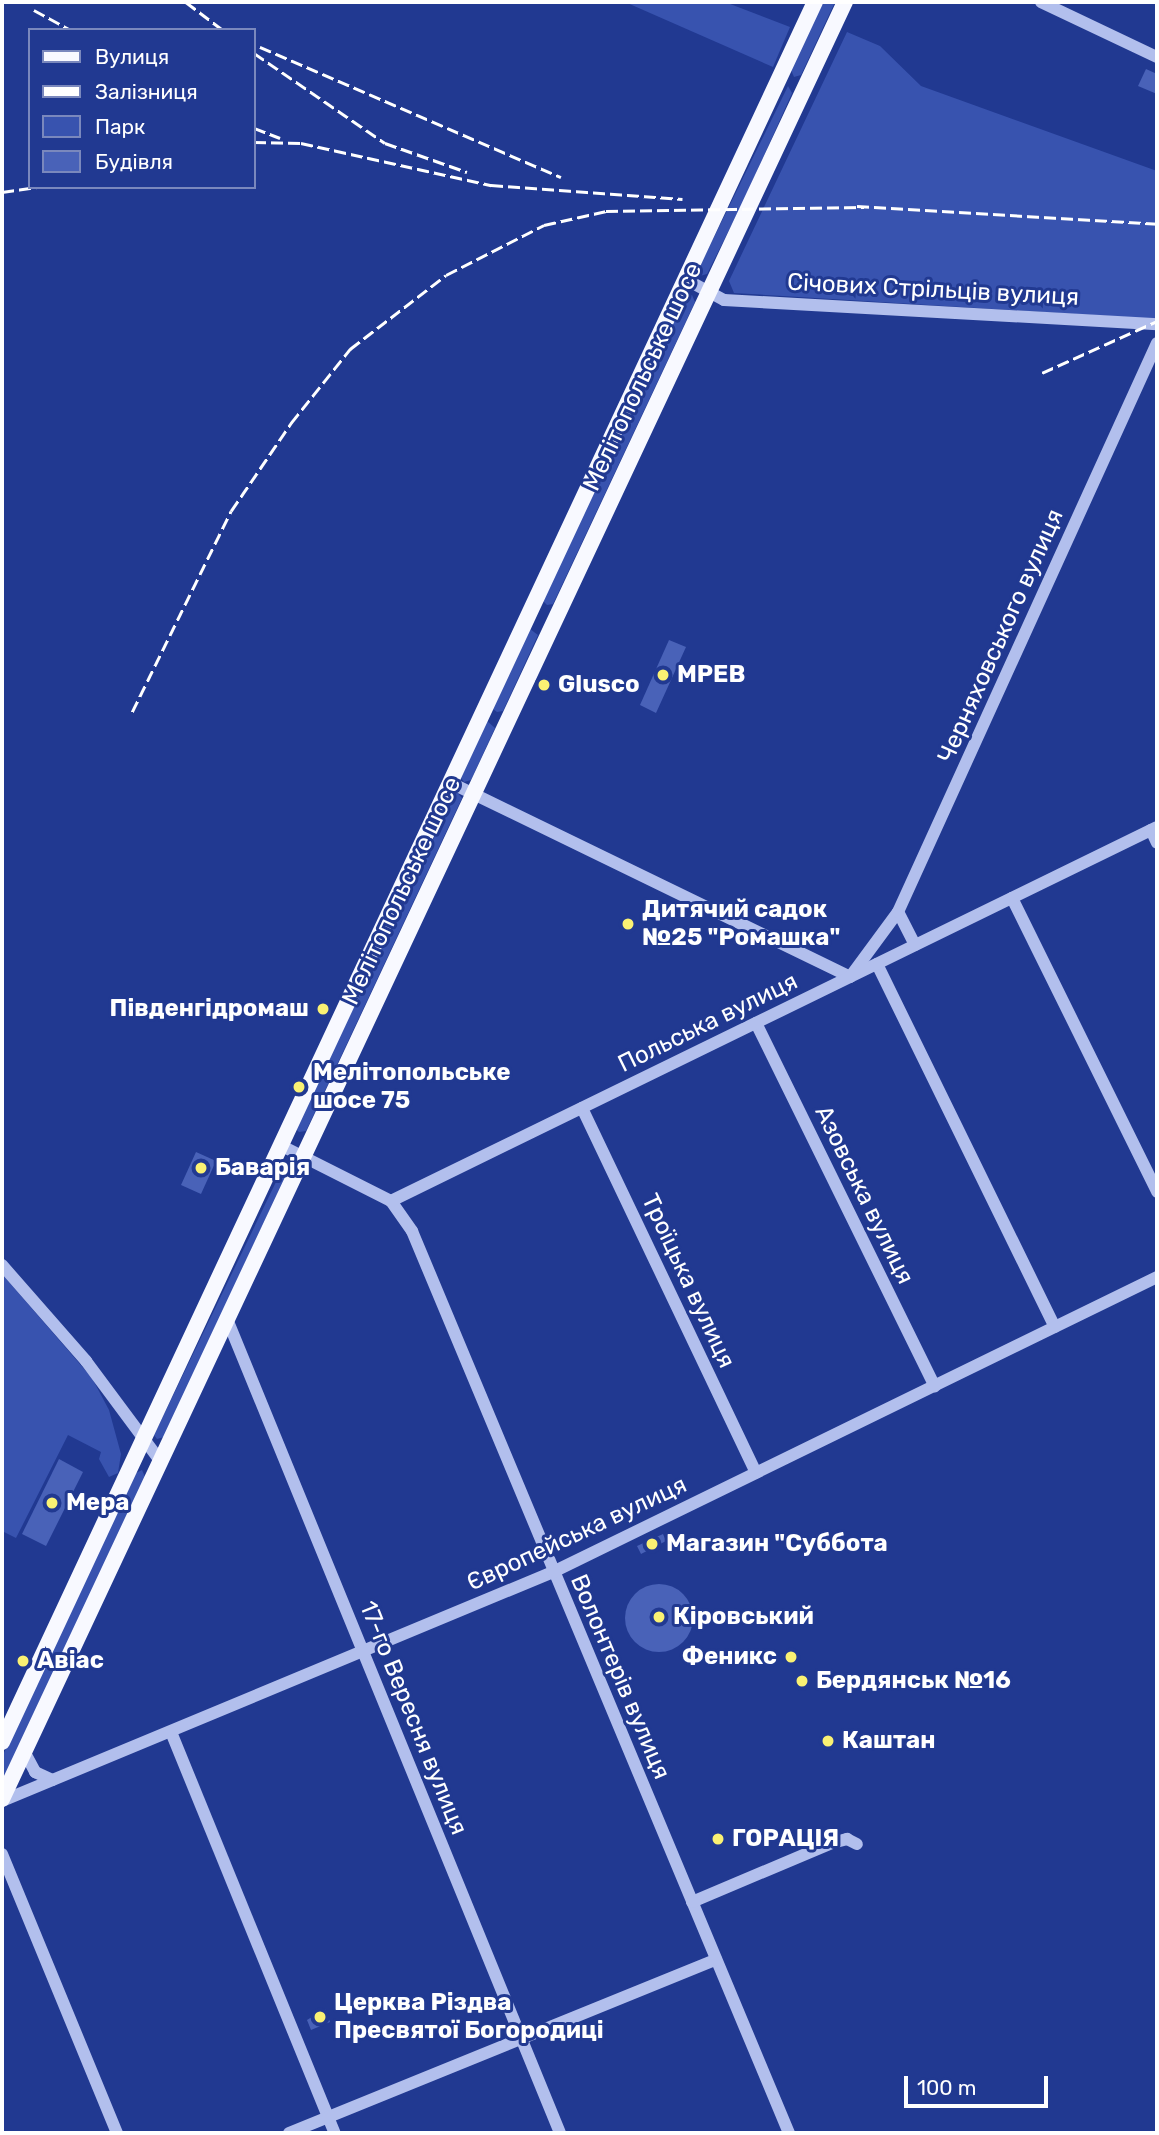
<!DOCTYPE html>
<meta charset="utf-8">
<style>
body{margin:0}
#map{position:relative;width:1159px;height:2135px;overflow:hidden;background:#213991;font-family:Rubik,sans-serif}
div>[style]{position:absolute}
.green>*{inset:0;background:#3853af}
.building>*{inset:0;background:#4962b8}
.round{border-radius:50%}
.minor>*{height:12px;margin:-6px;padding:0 6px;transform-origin:6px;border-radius:6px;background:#b2bfed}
.major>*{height:16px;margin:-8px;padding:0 8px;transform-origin:8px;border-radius:8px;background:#f8f9ff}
.rail>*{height:2.5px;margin-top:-1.25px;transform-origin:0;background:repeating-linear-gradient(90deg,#fff 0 12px,transparent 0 17px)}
.dots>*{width:19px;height:19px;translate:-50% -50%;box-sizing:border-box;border:4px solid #213991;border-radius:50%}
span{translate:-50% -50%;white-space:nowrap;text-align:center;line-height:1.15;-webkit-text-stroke:6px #213991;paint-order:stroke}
.street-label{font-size:24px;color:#fff}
.poi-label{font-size:24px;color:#fff;font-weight:700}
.left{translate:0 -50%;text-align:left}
.right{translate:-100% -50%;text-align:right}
.frame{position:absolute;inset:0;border:4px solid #fff;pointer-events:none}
.legend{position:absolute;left:28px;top:28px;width:228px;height:161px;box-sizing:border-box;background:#213991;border:2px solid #7a88bd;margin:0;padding:9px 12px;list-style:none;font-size:21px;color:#fff}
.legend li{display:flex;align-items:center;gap:14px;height:35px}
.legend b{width:35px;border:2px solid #7a88bd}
.scale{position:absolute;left:904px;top:2076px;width:144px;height:32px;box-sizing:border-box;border:4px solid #fff;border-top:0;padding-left:9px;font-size:21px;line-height:24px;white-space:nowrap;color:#fff;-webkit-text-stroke:5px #213991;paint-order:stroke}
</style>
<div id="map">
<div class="green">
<div style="clip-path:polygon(625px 2px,725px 2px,790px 27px,773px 67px)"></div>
<div style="clip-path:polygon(823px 2px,835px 2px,801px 75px,794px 77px,791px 70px)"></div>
<div style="clip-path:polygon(847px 32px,880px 46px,921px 86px,1157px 171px,1157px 319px,734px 293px,729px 281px)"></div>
<div style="clip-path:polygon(788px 86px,792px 93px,744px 200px,707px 274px,700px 276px,697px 272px)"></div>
<div style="clip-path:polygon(692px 295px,695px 302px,553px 604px,547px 605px,543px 601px,685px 297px)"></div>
<div style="clip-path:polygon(530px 629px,538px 635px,503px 711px,497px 712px,493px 709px)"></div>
<div style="clip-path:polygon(487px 721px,495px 728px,471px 780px,464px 782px,461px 778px)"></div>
<div style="clip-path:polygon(456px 791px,462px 798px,306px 1131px,299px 1132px,296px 1129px)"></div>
<div style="clip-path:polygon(288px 1157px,291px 1164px,164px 1437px,157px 1439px,154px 1435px)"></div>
<div style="clip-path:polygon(2px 1274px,92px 1378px,109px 1410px,121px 1454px,118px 1473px,109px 1477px,99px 1459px,101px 1452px,68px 1435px,16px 1538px,2px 1531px)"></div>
<div style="clip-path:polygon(142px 1470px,145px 1477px,2px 1784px,2px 1757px,136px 1473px)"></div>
</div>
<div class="building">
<div style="clip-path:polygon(1146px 69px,1157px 74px,1157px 94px,1138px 86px)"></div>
<div style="clip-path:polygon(669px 640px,686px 647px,656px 713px,640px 705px)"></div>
<div style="clip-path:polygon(196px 1152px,216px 1161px,201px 1194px,181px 1185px)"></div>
<div style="clip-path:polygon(59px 1459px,83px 1472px,46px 1546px,22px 1534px)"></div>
<div style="clip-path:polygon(663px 1534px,666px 1541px,641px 1554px,637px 1546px)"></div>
<div class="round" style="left:625px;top:1584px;width:68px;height:68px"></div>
<div style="clip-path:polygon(325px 2009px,330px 2022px,311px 2030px,307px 2020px)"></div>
</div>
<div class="minor">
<div style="left:1041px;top:2px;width:128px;rotate:25.4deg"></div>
<div style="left:687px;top:280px;width:42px;rotate:28.4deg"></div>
<div style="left:724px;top:300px;width:434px;rotate:3.2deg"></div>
<div style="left:449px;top:782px;width:446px;rotate:25.9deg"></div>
<div style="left:850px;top:977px;width:81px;rotate:-53.6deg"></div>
<div style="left:1151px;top:830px;width:14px;rotate:65deg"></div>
<div style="left:1012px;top:898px;width:328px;rotate:63.7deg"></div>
<div style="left:915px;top:945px;width:37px;rotate:-117deg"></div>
<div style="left:898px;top:912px;width:625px;rotate:-65.53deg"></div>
<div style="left:877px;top:964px;width:404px;rotate:63.9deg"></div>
<div style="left:756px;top:1023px;width:405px;rotate:63.8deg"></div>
<div style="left:582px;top:1108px;width:404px;rotate:64.5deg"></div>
<div style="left:280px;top:1145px;width:124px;rotate:26.8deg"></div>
<div style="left:391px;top:1201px;width:37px;rotate:55deg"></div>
<div style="left:412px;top:1231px;width:978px;rotate:67.32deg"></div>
<div style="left:391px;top:1201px;width:852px;rotate:-26.02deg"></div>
<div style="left:2px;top:1265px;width:128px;rotate:48.8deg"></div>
<div style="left:86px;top:1361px;width:126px;rotate:53.4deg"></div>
<div style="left:227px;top:1319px;width:879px;rotate:67.75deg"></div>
<div style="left:171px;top:1732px;width:433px;rotate:67.8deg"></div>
<div style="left:24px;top:1751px;width:24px;rotate:62deg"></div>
<div style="left:35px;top:1772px;width:19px;rotate:25deg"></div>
<div style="left:2px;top:1801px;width:597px;rotate:-22.57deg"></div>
<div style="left:553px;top:1572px;width:672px;rotate:-26.03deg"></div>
<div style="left:2px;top:1854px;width:302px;rotate:67.6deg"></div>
<div style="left:692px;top:1902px;width:152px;rotate:-22.9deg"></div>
<div style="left:832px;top:1843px;width:16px;rotate:-15deg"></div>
<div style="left:847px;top:1839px;width:11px;rotate:27deg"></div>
<div style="left:289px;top:2133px;width:461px;rotate:-22.1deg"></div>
</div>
<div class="major">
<div style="left:2px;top:1742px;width:1921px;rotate:-64.96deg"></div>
<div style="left:2px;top:1799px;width:1985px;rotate:-64.87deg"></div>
</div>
<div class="rail">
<div style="left:186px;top:2px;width:46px;rotate:37.1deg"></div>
<div style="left:34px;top:10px;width:42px;rotate:28.4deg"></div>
<div style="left:260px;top:47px;width:328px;rotate:23.4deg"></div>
<div style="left:254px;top:53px;width:159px;rotate:34.5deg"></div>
<div style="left:385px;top:143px;width:87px;rotate:19.5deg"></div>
<div style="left:254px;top:128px;width:28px;rotate:21deg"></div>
<div style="left:254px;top:142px;width:47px;rotate:1.2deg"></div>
<div style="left:301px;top:143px;width:195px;rotate:12.5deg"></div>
<div style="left:491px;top:185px;width:192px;rotate:4.2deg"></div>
<div style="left:2px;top:192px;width:37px;rotate:-8deg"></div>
<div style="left:857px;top:206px;width:301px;rotate:3.4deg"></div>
<div style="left:1042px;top:373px;width:126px;rotate:-24.3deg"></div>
<div style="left:132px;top:712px;width:224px;rotate:-63.8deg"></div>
<div style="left:231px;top:511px;width:107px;rotate:-55.7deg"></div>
<div style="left:291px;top:423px;width:95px;rotate:-51.4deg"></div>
<div style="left:350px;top:349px;width:121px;rotate:-37.6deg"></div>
<div style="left:446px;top:275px;width:110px;rotate:-27deg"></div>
<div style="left:544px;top:225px;width:64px;rotate:-12.7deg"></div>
<div style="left:606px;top:211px;width:258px;rotate:-0.9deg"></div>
</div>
<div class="dots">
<div style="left:663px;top:675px;background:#faf173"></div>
<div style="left:544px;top:685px;background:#faf173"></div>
<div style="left:628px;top:924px;background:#faf173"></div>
<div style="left:323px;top:1009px;background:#faf173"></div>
<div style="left:299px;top:1087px;background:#faf173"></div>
<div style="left:201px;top:1168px;background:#faf173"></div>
<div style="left:52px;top:1503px;background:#faf173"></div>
<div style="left:652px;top:1544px;background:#faf173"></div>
<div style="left:659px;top:1617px;background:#faf173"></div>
<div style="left:791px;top:1657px;background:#faf173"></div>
<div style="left:23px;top:1661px;background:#faf173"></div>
<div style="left:802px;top:1681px;background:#faf173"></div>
<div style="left:828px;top:1741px;background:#faf173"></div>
<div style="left:718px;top:1839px;background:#faf173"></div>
<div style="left:320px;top:2017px;background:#faf173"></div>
</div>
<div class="street-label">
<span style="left:933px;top:290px;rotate:3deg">Січових Стрільців вулиця</span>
<span style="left:643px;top:377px;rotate:-65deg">Мелітопольське шосе</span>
<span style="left:1001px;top:636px;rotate:-66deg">Черняховського вулиця</span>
<span style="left:402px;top:891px;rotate:-65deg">Мелітопольське шосе</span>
<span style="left:708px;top:1023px;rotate:-26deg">Польська вулиця</span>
<span style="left:864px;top:1195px;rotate:64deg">Азовська вулиця</span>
<span style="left:688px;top:1281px;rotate:65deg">Троїцька вулиця</span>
<span style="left:577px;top:1534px;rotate:-25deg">Європейська вулиця</span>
<span style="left:620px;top:1677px;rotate:67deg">Волонтерів вулиця</span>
<span style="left:413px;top:1718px;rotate:68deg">17-го Вересня вулиця</span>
</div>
<div class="poi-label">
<span class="left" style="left:677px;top:675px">МРЕВ</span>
<span class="left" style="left:558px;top:685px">Glusco</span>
<span class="left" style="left:642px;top:924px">Дитячий садок<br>№25 "Ромашка"</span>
<span class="right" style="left:309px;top:1009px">Південгідромаш</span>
<span class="left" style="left:313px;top:1087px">Мелітопольське<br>шосе 75</span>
<span class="left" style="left:215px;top:1168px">Баварія</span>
<span class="left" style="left:66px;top:1503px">Мера</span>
<span class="left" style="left:666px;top:1544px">Магазин "Суббота</span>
<span class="left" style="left:673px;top:1617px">Кіровський</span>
<span class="right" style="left:777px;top:1657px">Феникс</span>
<span class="left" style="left:37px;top:1661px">Авіас</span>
<span class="left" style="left:816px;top:1681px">Бердянськ №16</span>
<span class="left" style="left:842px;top:1741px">Каштан</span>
<span class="left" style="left:732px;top:1839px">ГОРАЦІЯ</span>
<span class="left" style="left:334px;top:2017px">Церква Різдва<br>Пресвятої Богородиці</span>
</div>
<div class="frame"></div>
<ul class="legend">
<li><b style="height:9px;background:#f8f9ff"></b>Вулиця</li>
<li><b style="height:9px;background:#fff"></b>Залізниця</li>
<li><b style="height:19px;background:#3853af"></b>Парк</li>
<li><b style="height:19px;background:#4962b8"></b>Будівля</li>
</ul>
<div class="scale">100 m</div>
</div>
